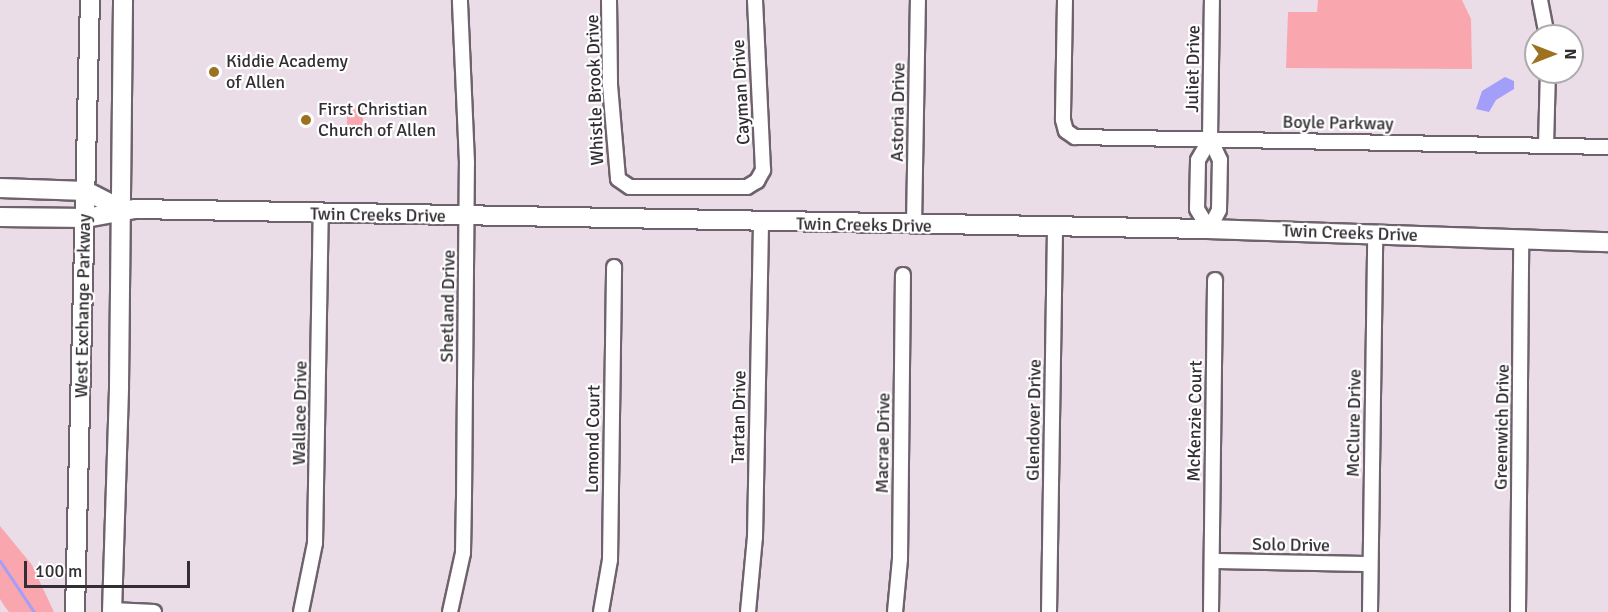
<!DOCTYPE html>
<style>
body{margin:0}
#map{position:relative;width:1608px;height:612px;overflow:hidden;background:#eadde8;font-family:Signika,sans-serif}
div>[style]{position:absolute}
.green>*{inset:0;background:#faa6ae}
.water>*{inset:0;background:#a29ef9}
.stream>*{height:3px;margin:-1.5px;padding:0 1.5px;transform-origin:1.5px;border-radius:1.5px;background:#a29ef9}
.roads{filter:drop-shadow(2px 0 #6e636d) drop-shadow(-2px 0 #6e636d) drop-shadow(0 2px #6e636d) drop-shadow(0 -2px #6e636d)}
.street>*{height:14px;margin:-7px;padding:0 7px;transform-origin:7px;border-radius:7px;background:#fff}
.secondary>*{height:18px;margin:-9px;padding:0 9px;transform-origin:9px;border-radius:9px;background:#fff}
.dots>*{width:16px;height:16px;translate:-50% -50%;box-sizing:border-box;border:3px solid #fff;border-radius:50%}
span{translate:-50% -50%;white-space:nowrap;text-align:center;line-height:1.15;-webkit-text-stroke:4.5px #fff;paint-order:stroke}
.poi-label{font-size:18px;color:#332e33}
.left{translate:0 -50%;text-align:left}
.street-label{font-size:18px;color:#332e33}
.north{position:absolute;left:1524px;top:24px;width:60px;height:60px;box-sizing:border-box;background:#fff;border:2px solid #adabad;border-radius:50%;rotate:90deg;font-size:16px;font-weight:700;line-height:24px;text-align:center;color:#332e33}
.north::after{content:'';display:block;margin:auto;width:21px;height:27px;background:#9c7120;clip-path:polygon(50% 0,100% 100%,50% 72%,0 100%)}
.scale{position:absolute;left:24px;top:561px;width:166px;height:27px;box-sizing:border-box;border:3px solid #332e33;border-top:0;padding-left:8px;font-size:18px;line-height:21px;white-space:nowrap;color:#332e33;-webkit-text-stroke:4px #fff;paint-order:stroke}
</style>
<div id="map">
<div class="green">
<div style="clip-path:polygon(1318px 0,1462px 0,1471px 19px,1472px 69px,1286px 68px,1288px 12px,1317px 12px)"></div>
<div style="clip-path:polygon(347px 107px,363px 107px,363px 130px,347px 130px)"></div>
<div style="clip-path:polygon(0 526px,32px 565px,54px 612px,9px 612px,5px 607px,0 599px)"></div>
</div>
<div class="water">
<div style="clip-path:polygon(1505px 77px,1514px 81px,1514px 89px,1496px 100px,1489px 112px,1476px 109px,1482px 91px)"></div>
</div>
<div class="stream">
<div style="left:0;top:561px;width:61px;rotate:56.3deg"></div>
</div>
<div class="roads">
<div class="street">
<div style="left:609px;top:0;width:85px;rotate:89.3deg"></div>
<div style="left:610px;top:85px;width:94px;rotate:85.1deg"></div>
<div style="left:618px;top:179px;width:14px;rotate:34deg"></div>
<div style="left:630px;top:187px;width:117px"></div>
<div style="left:747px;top:187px;width:12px;rotate:-31deg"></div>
<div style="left:757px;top:181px;width:13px;rotate:-61deg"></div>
<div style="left:763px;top:170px;width:170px;rotate:-92.7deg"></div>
<div style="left:1065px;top:0;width:120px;rotate:91deg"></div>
<div style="left:1063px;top:120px;width:11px;rotate:75deg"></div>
<div style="left:1066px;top:131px;width:11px;rotate:34deg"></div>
<div style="left:1075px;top:137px;width:533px;rotate:1.07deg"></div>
<div style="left:1540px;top:0;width:37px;rotate:79deg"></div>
<div style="left:1546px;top:146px;width:74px;rotate:-88.5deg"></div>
<div style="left:914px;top:226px;width:226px;rotate:-89deg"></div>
<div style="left:1209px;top:229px;width:21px;rotate:-62deg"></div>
<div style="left:1219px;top:210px;width:50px;rotate:-88.9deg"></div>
<div style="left:1220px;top:160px;width:23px;rotate:-115deg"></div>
<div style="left:1210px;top:139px;width:139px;rotate:-89.2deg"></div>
<div style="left:1209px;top:229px;width:23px;rotate:-121deg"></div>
<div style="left:1197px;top:209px;width:49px;rotate:-88.8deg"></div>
<div style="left:1198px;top:160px;width:24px;rotate:-60deg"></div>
<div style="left:1212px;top:561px;width:158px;rotate:1.1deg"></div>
<div style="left:112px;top:610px;width:42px;rotate:2.7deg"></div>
<div style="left:301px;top:612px;width:70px;rotate:-78.5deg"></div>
<div style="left:315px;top:543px;width:330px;rotate:-89deg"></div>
<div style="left:450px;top:612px;width:60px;rotate:-77.6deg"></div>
<div style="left:463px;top:553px;width:55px;rotate:-89deg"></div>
<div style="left:464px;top:498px;width:335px;rotate:-89.5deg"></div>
<div style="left:467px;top:163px;width:163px;rotate:-92.5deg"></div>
<div style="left:601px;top:612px;width:53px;rotate:-80.2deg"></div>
<div style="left:610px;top:560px;width:293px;rotate:-89.2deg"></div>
<div style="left:748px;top:612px;width:75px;rotate:-84.7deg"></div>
<div style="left:755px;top:537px;width:314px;rotate:-88.9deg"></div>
<div style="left:895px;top:612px;width:53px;rotate:-84.6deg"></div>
<div style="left:900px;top:559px;width:284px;rotate:-89.4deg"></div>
<div style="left:1049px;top:612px;width:384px;rotate:-89.1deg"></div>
<div style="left:1211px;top:612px;width:332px;rotate:-89.3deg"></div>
<div style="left:1370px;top:612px;width:378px;rotate:-89.2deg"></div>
<div style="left:1518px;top:612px;width:370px;rotate:-89.5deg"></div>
</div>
<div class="secondary">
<div style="left:0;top:188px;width:86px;rotate:2deg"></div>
<div style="left:86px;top:191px;width:39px;rotate:27deg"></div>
<div style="left:0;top:217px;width:86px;rotate:0.7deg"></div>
<div style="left:86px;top:218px;width:50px;rotate:-10.4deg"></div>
<div style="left:135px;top:209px;width:1074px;rotate:1.07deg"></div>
<div style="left:1209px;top:229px;width:399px;rotate:1.9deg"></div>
<div style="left:75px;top:612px;width:612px;rotate:-88.6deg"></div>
<div style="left:112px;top:612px;width:226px;rotate:-88.2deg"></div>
<div style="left:119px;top:386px;width:386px;rotate:-89.4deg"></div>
</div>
</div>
<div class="dots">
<div style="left:214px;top:72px;background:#9c7120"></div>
<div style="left:306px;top:120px;background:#9c7120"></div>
</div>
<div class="poi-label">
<span class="left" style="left:226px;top:72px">Kiddie Academy<br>of Allen</span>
<span class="left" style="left:318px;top:120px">First Christian<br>Church of Allen</span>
</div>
<div class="street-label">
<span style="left:1193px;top:69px;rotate:-89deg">Juliet Drive</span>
<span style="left:595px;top:90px;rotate:-92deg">Whistle Brook Drive</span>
<span style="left:741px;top:92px;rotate:-93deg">Cayman Drive</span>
<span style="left:898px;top:112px;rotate:-89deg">Astoria Drive</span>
<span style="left:1338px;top:123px;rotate:1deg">Boyle Parkway</span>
<span style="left:378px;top:215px;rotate:1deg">Twin Creeks Drive</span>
<span style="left:864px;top:225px;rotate:1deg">Twin Creeks Drive</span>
<span style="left:1350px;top:233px;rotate:2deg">Twin Creeks Drive</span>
<span style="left:83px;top:306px;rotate:-89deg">West Exchange Parkway</span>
<span style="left:448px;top:306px;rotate:-89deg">Shetland Drive</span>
<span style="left:300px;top:413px;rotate:-89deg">Wallace Drive</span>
<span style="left:739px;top:417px;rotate:-89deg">Tartan Drive</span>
<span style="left:1034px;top:420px;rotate:-89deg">Glendover Drive</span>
<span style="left:1195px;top:421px;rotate:-89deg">McKenzie Court</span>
<span style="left:1354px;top:423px;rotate:-89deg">McClure Drive</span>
<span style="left:1502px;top:427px;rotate:-89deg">Greenwich Drive</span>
<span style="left:593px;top:439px;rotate:-89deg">Lomond Court</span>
<span style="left:883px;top:443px;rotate:-89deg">Macrae Drive</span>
<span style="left:1291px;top:545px;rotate:1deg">Solo Drive</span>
</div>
<div class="north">N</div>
<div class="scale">100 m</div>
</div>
